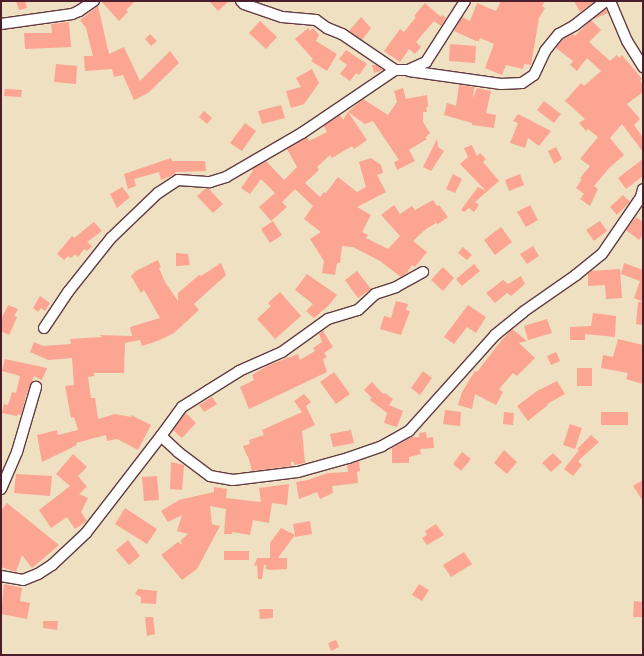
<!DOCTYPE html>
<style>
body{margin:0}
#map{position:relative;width:644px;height:656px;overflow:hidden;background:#eee0c1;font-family:Cardo,serif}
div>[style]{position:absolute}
.building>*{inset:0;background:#fba592}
.roads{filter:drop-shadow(1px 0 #633c42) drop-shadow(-1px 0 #633c42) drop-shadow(0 1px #633c42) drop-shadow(0 -1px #633c42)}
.street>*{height:10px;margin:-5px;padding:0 5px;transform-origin:5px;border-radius:5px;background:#fff}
span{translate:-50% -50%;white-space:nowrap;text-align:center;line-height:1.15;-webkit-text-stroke:4px #f6f6f2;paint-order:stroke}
.frame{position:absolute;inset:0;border:2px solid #4a1f2b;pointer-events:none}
</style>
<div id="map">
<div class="building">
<div style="clip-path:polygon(16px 1px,25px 1px,27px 8px,19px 10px)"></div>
<div style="clip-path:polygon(101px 1px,135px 1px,126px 10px,128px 12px,119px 21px)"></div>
<div style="clip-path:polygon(209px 1px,229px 1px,218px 11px)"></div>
<div style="clip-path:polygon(501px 1px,545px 1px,542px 6px,545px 8px,539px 18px,531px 65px,524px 64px,523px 69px,506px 65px,502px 75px,485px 68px,494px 44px,480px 38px,479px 41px,476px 41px,454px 31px,462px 17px,470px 21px,477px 3px,496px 11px)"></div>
<div style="clip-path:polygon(574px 1px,595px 1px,580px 12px)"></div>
<div style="clip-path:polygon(425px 3px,441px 17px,442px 15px,446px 18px,441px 26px,434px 21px,416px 42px,421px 47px,415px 54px,409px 49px,400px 62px,384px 51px,400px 29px,404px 32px,416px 17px,414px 16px)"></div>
<div style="clip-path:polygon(98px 6px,109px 54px,124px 47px,140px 81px,170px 51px,179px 63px,148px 93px,134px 100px,123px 75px,114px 77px,112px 69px,85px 71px,84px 56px,93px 56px,86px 28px,80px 20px)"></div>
<div style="clip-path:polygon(606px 9px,608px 13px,592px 20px)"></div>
<div style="clip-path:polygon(361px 17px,371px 28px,362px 40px,349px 31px)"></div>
<div style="clip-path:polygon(591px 20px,601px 30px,589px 42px,610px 61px,617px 55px,619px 58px,622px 55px,642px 79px,640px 81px,643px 85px,643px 92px,627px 104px,640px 119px,634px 125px,643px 138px,643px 152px,622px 124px,610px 138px,624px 155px,609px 168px,594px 186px,598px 189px,590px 206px,580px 199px,584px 194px,576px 188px,582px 179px,580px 178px,590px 166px,580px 159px,598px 137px,588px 129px,586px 131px,579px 123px,585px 119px,565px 101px,581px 83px,584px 86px,601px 71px,587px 58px,577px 71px,570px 65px,573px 61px,556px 48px,563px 39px,573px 34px,575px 36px)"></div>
<div style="clip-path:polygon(260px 21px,277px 37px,266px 49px,249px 33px)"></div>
<div style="clip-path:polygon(69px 22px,71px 47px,25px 49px,24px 33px,52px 33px,51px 24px)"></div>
<div style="clip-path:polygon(308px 28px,310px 31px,313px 28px,319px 35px,316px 41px,337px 54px,327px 71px,311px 61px,313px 59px,295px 39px)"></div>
<div style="clip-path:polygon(150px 34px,157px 41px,151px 46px,145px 39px)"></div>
<div style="clip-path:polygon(450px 44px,476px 46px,475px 63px,449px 61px)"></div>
<div style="clip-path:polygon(346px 50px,367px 64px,359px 75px,356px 73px,350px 81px,340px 74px,347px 65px,339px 59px)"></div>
<div style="clip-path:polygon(56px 64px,77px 66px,76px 84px,54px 82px)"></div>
<div style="clip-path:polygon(372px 65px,376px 65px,383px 70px,374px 73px)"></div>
<div style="clip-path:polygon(312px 69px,319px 83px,304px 104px,291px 108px,286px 91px,301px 87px,296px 78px)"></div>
<div style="clip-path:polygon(459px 85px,474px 87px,473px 98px,477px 88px,491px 91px,486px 113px,496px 115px,494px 128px,472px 125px,472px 123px,444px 115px,447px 103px,456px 106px)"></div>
<div style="clip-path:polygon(403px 88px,406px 99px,427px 95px,428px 107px,426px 107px,427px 112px,423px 112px,423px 122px,430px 133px,425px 138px,427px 139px,409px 150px,415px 161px,397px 170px,394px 162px,399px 160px,373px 121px,365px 124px,348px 112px,363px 99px,388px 115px,397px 102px,394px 91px)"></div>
<div style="clip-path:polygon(5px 89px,22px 90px,21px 97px,4px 96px)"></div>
<div style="clip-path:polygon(544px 101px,561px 114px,554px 123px,537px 110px)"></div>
<div style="clip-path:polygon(281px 105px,285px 118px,262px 124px,258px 111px)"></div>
<div style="clip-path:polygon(204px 111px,212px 118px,207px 124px,199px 117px)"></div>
<div style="clip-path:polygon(348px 112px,367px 140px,354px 149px,352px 146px,332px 158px,330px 155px,317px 167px,319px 170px,305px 183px,320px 197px,324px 192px,326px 193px,338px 177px,357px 192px,366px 187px,359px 162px,371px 158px,381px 165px,383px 173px,377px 175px,386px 192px,357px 207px,371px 215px,362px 232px,368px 235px,366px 238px,388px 249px,400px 236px,381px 215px,394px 205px,400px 214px,412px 206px,415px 210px,433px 200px,437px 206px,439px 205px,448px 217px,438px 224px,436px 223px,426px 229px,413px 241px,427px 252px,415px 267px,412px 265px,406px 274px,401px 277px,380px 261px,353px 247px,342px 246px,340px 263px,337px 263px,335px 275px,322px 273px,324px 261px,310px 239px,321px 232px,304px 219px,313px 206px,295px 189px,282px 202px,287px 207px,271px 221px,259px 207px,275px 193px,261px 179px,250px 194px,241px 188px,253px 171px,252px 169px,266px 161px,284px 180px,297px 167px,287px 149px,307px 137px,309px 141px,327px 132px,324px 126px,340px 115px,343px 120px)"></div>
<div style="clip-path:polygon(518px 114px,551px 131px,539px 146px,528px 138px,525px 148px,510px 143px,518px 123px,513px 121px)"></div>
<div style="clip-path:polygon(245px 123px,256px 131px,242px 151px,230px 143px)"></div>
<div style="clip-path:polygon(437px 139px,438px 147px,444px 151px,431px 171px,423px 167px)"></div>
<div style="clip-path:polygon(472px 145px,477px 156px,480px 153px,486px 159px,483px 162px,499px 181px,475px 202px,479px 205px,474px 212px,469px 208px,464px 212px,461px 210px,478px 187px,486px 191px,460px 164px,468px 157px,464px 148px)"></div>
<div style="clip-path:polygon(556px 147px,562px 159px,554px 164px,548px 151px)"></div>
<div style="clip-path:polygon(171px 158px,172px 161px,205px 161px,206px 171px,175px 172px,176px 174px,161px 180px,159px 172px,134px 179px,136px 186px,128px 189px,124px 174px)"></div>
<div style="clip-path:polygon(643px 159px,643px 176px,626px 189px,618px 178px)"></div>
<div style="clip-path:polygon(453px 174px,462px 179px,455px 193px,446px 189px)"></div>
<div style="clip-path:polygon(520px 174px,524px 185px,509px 191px,505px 180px)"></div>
<div style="clip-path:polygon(122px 187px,130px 197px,117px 208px,110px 194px)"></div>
<div style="clip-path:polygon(206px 188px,208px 188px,223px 204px,213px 213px,197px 196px)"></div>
<div style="clip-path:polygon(623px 195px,630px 202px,617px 215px,610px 207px)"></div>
<div style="clip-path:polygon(530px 205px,538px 220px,526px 227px,517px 212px)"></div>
<div style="clip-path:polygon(636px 217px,643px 222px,643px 235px,639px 240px,626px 230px)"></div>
<div style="clip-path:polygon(273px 221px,282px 235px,270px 243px,261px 229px)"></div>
<div style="clip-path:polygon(600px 221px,607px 231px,594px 241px,586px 230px)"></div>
<div style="clip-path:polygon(94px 222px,102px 231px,87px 242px,92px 246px,87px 251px,84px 249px,78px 257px,75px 254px,71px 258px,68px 256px,64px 260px,57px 254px,72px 236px,74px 238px)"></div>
<div style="clip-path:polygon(501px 227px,512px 242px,495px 255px,484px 240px)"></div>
<div style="clip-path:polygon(533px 246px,539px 256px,527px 264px,520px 254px)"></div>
<div style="clip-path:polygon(463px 247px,472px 255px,467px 260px,458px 253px)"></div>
<div style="clip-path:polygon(176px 253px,188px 254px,190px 265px,176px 266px)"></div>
<div style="clip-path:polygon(158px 260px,161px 267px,159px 268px,165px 282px,178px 301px,178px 293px,199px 275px,201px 276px,221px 263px,226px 275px,194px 304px,199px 310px,174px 333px,160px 340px,142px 346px,140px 340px,125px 343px,124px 373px,94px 373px,94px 376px,88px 377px,91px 398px,95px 398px,98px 419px,115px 414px,131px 417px,131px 415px,151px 425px,138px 450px,117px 439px,107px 441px,106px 435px,76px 443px,77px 445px,42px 462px,37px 435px,57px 430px,58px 435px,78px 430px,74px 417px,71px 418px,65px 386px,74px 385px,72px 358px,48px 360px,30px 352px,34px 342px,43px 346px,71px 344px,70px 339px,102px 337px,100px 335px,132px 336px,130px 327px,160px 318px,144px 290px,141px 293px,131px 276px,136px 271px)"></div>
<div style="clip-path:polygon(624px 263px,643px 270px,643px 302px,634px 298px,640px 281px,621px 274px)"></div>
<div style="clip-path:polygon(474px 264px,480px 271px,462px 286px,456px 279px)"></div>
<div style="clip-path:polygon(443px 267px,454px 278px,443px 291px,431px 280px)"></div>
<div style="clip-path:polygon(620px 269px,622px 298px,606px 299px,605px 285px,588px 286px,588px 274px,591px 271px)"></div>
<div style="clip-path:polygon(357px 271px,371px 289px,358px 298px,345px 280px)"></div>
<div style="clip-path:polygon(307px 274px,337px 295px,329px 305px,314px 318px,306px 311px,313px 304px,295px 290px)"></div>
<div style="clip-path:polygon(521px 276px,525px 284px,511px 296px,507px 293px,495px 303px,486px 293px,503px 280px,508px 284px)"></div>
<div style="clip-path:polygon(280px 292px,301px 316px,275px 339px,257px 319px,271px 306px,268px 303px)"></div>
<div style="clip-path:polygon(40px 296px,50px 303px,45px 311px,41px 308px,38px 312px,33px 308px)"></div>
<div style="clip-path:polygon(396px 301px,408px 304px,406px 310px,410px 311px,401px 335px,380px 329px,384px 316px,391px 318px)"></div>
<div style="clip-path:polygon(638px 302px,643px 302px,643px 325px,636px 324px)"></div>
<div style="clip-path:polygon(8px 305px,18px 309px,14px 316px,17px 317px,9px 335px,1px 331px,1px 320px)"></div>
<div style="clip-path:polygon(468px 305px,486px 317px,476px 333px,467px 327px,454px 344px,444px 337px)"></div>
<div style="clip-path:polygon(593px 313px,616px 316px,615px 337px,585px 334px,585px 340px,570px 340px,570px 327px,591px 326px)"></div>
<div style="clip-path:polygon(547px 319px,552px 333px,528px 340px,524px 326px)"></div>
<div style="clip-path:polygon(512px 329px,527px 341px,519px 343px,535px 358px,517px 376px,513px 373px,499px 389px,503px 392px,496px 405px,475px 394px,472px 409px,458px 405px,462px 392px,475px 371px,477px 372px,501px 341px)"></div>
<div style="clip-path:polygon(323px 331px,333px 347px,324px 353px,327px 357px,323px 359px,327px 372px,249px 409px,240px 387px,254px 380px,252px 375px,269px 365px,298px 354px,300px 360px,315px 351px,313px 348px,322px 342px,319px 334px)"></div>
<div style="clip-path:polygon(618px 339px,643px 345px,643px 384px,626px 379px,628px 373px,601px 368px,603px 355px,613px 357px)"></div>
<div style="clip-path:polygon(556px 352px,560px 361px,551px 365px,547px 356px)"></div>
<div style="clip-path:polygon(5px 359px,47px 368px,42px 380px,34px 376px,26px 396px,21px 415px,18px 414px,17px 416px,2px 413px,4px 404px,8px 405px,12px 392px,16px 393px,20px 376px,2px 371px)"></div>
<div style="clip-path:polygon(577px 368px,592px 368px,592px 386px,577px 386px)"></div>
<div style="clip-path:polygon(423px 371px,432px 378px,420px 395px,411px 388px)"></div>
<div style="clip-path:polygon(334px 372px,350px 394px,336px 404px,320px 382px)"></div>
<div style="clip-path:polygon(557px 381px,565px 394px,547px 404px,548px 405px,528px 421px,517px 406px,537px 391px)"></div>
<div style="clip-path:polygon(372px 382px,383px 394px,385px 393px,393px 399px,389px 405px,403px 411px,397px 427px,384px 423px,387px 413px,370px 400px,371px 398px,373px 399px,364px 390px)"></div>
<div style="clip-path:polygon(304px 394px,311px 402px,306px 406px,315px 425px,302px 431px,305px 463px,294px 465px,294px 462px,291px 462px,291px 466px,252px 471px,248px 456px,247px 456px,243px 446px,250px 444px,249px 440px,264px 435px,262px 430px,302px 412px,294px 401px)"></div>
<div style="clip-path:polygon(212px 397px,217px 404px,204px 412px,199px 405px)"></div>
<div style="clip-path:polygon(445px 410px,461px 412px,460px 426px,443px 424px)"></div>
<div style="clip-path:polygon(504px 412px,514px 413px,513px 425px,503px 424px)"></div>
<div style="clip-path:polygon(601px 412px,628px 412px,628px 425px,601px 425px)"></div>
<div style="clip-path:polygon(186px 413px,196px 423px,182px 438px,173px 430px)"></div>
<div style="clip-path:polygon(570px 424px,582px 428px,575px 449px,563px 445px)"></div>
<div style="clip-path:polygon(351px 430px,354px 443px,333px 447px,330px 434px)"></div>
<div style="clip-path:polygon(426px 432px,427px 438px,433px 437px,434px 448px,420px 449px,421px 454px,409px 457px,409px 463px,392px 463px,392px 448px,411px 437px,419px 437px,419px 433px)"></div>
<div style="clip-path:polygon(591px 435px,599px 442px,578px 461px,582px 465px,573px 476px,564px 469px,579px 450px,577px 449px)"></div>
<div style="clip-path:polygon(504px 450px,517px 462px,507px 474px,494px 463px)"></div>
<div style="clip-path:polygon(462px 452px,471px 459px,461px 471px,453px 464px)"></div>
<div style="clip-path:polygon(553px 453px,562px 462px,551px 472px,542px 463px)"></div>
<div style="clip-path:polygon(73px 454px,87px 467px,78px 476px,87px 487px,79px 494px,88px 498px,81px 512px,87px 521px,75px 529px,67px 517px,51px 528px,39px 510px,70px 486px,56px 474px)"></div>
<div style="clip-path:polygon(359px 461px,360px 471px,357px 472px,358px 483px,332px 486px,333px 493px,320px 499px,317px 492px,299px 499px,296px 482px,308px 480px,328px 473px,348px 472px,347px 465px)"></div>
<div style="clip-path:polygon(171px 462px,184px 465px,182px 490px,170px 489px)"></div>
<div style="clip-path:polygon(16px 474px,52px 476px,50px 496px,14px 493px)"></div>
<div style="clip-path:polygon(157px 476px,159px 500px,144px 501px,142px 477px)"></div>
<div style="clip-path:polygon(643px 480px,643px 501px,633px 486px)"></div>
<div style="clip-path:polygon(289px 484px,287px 505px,272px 503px,269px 523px,253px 520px,250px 535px,232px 532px,232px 534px,224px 534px,226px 509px,210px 506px,212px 524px,220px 526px,197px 569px,182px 580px,161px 555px,178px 542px,183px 545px,180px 541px,188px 534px,177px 531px,182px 515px,168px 522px,161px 511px,179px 500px,214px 492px,214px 487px,227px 489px,226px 498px,261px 502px,259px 488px)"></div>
<div style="clip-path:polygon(7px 503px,59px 545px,32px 568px,22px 555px,16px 572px,1px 567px,1px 510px)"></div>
<div style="clip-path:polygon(125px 508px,157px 529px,147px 544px,115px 524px)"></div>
<div style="clip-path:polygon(310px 521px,312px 534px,295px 537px,295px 535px,278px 558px,287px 558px,287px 569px,270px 570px,266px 569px,266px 565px,264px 565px,262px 579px,258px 579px,257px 565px,254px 566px,257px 558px,270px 558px,270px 543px,281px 528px,295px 535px,293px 524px)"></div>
<div style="clip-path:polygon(436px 524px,444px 535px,427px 545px,422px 538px,427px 535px,425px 531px)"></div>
<div style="clip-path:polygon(128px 540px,140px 556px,129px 565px,116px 550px)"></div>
<div style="clip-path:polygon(224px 551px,249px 551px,249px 560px,224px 560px)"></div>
<div style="clip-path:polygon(464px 552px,472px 564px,451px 577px,443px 565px)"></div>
<div style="clip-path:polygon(4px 584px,22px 588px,20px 601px,30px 603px,27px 619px,1px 614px)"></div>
<div style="clip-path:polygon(419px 584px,429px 590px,422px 601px,412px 595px)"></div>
<div style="clip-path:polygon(138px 589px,157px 591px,156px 604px,141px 603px,141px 597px,135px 594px)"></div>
<div style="clip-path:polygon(634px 601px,643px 602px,643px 617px,633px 617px)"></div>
<div style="clip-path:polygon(259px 609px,273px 609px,273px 618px,260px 619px)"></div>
<div style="clip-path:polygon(145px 617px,153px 617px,155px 634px,147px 636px)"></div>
<div style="clip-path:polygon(43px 621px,58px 621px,57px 630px,43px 628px)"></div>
<div style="clip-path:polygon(336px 640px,339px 647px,331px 651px,328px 643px)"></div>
</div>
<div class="roads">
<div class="street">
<div style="left:241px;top:1px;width:4px;rotate:45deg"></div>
<div style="left:244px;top:4px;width:40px;rotate:18.9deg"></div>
<div style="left:282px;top:17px;width:34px;rotate:5deg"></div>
<div style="left:316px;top:20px;width:14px;rotate:36deg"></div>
<div style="left:327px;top:28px;width:16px;rotate:22deg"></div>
<div style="left:342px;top:34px;width:64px;rotate:34.2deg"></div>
<div style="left:395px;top:70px;width:13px"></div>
<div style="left:408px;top:70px;width:20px;rotate:-24deg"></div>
<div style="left:426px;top:62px;width:72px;rotate:-57.4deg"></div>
<div style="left:610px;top:1px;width:43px;rotate:67deg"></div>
<div style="left:627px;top:41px;width:31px;rotate:58deg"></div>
<div style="left:1px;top:24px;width:72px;rotate:-8deg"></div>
<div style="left:72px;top:14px;width:8px;rotate:-23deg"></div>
<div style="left:79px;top:11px;width:18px;rotate:-34deg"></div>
<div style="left:409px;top:71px;width:93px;rotate:8deg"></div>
<div style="left:501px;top:84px;width:21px;rotate:-3deg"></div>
<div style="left:522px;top:83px;width:14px;rotate:-34deg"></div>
<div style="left:534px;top:75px;width:26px;rotate:-65deg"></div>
<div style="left:545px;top:51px;width:22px;rotate:-51deg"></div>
<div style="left:559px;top:34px;width:18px;rotate:-29deg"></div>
<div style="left:575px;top:25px;width:39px;rotate:-38deg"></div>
<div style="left:44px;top:328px;width:43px;rotate:-56.3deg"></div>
<div style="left:68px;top:292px;width:69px;rotate:-51.5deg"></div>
<div style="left:111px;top:238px;width:65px;rotate:-43.8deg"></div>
<div style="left:158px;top:193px;width:24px;rotate:-33deg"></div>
<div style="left:178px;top:180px;width:32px;rotate:4deg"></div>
<div style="left:210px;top:182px;width:17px;rotate:-17deg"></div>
<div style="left:226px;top:177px;width:88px;rotate:-30.1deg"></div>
<div style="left:302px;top:133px;width:112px;rotate:-34.1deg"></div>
<div style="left:161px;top:436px;width:36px;rotate:-54deg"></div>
<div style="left:182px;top:407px;width:32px;rotate:-32deg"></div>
<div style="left:209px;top:390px;width:36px;rotate:-32deg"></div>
<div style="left:239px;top:371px;width:47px;rotate:-23.8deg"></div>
<div style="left:282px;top:352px;width:57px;rotate:-35.7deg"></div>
<div style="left:328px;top:319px;width:31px;rotate:-17deg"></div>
<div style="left:358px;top:310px;width:23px;rotate:-43deg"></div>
<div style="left:375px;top:294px;width:22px;rotate:-18deg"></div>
<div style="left:396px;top:287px;width:31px;rotate:-29deg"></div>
<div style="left:1px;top:489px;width:40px;rotate:-66.6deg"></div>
<div style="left:17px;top:452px;width:68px;rotate:-73.7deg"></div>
<div style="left:1px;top:576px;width:22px;rotate:10deg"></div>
<div style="left:23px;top:580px;width:16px;rotate:-22deg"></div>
<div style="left:38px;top:574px;width:17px;rotate:-33deg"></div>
<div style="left:52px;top:565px;width:47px;rotate:-43.3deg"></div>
<div style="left:86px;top:533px;width:123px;rotate:-52.3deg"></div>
<div style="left:161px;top:436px;width:23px;rotate:43deg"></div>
<div style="left:178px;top:452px;width:40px;rotate:37deg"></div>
<div style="left:210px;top:476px;width:23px;rotate:10deg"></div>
<div style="left:233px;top:480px;width:65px;rotate:-7deg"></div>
<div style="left:298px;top:472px;width:52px;rotate:-15.6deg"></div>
<div style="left:348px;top:458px;width:36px;rotate:-19deg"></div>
<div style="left:382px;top:446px;width:31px;rotate:-29deg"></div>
<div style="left:409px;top:431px;width:129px;rotate:-48.1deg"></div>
<div style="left:495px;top:335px;width:36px;rotate:-39deg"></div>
<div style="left:523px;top:312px;width:65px;rotate:-34.9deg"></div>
<div style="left:576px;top:275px;width:33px;rotate:-39deg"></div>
<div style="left:602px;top:254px;width:69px;rotate:-55.6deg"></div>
<div style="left:641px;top:197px;width:8px;rotate:-76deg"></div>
</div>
</div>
<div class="frame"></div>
</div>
